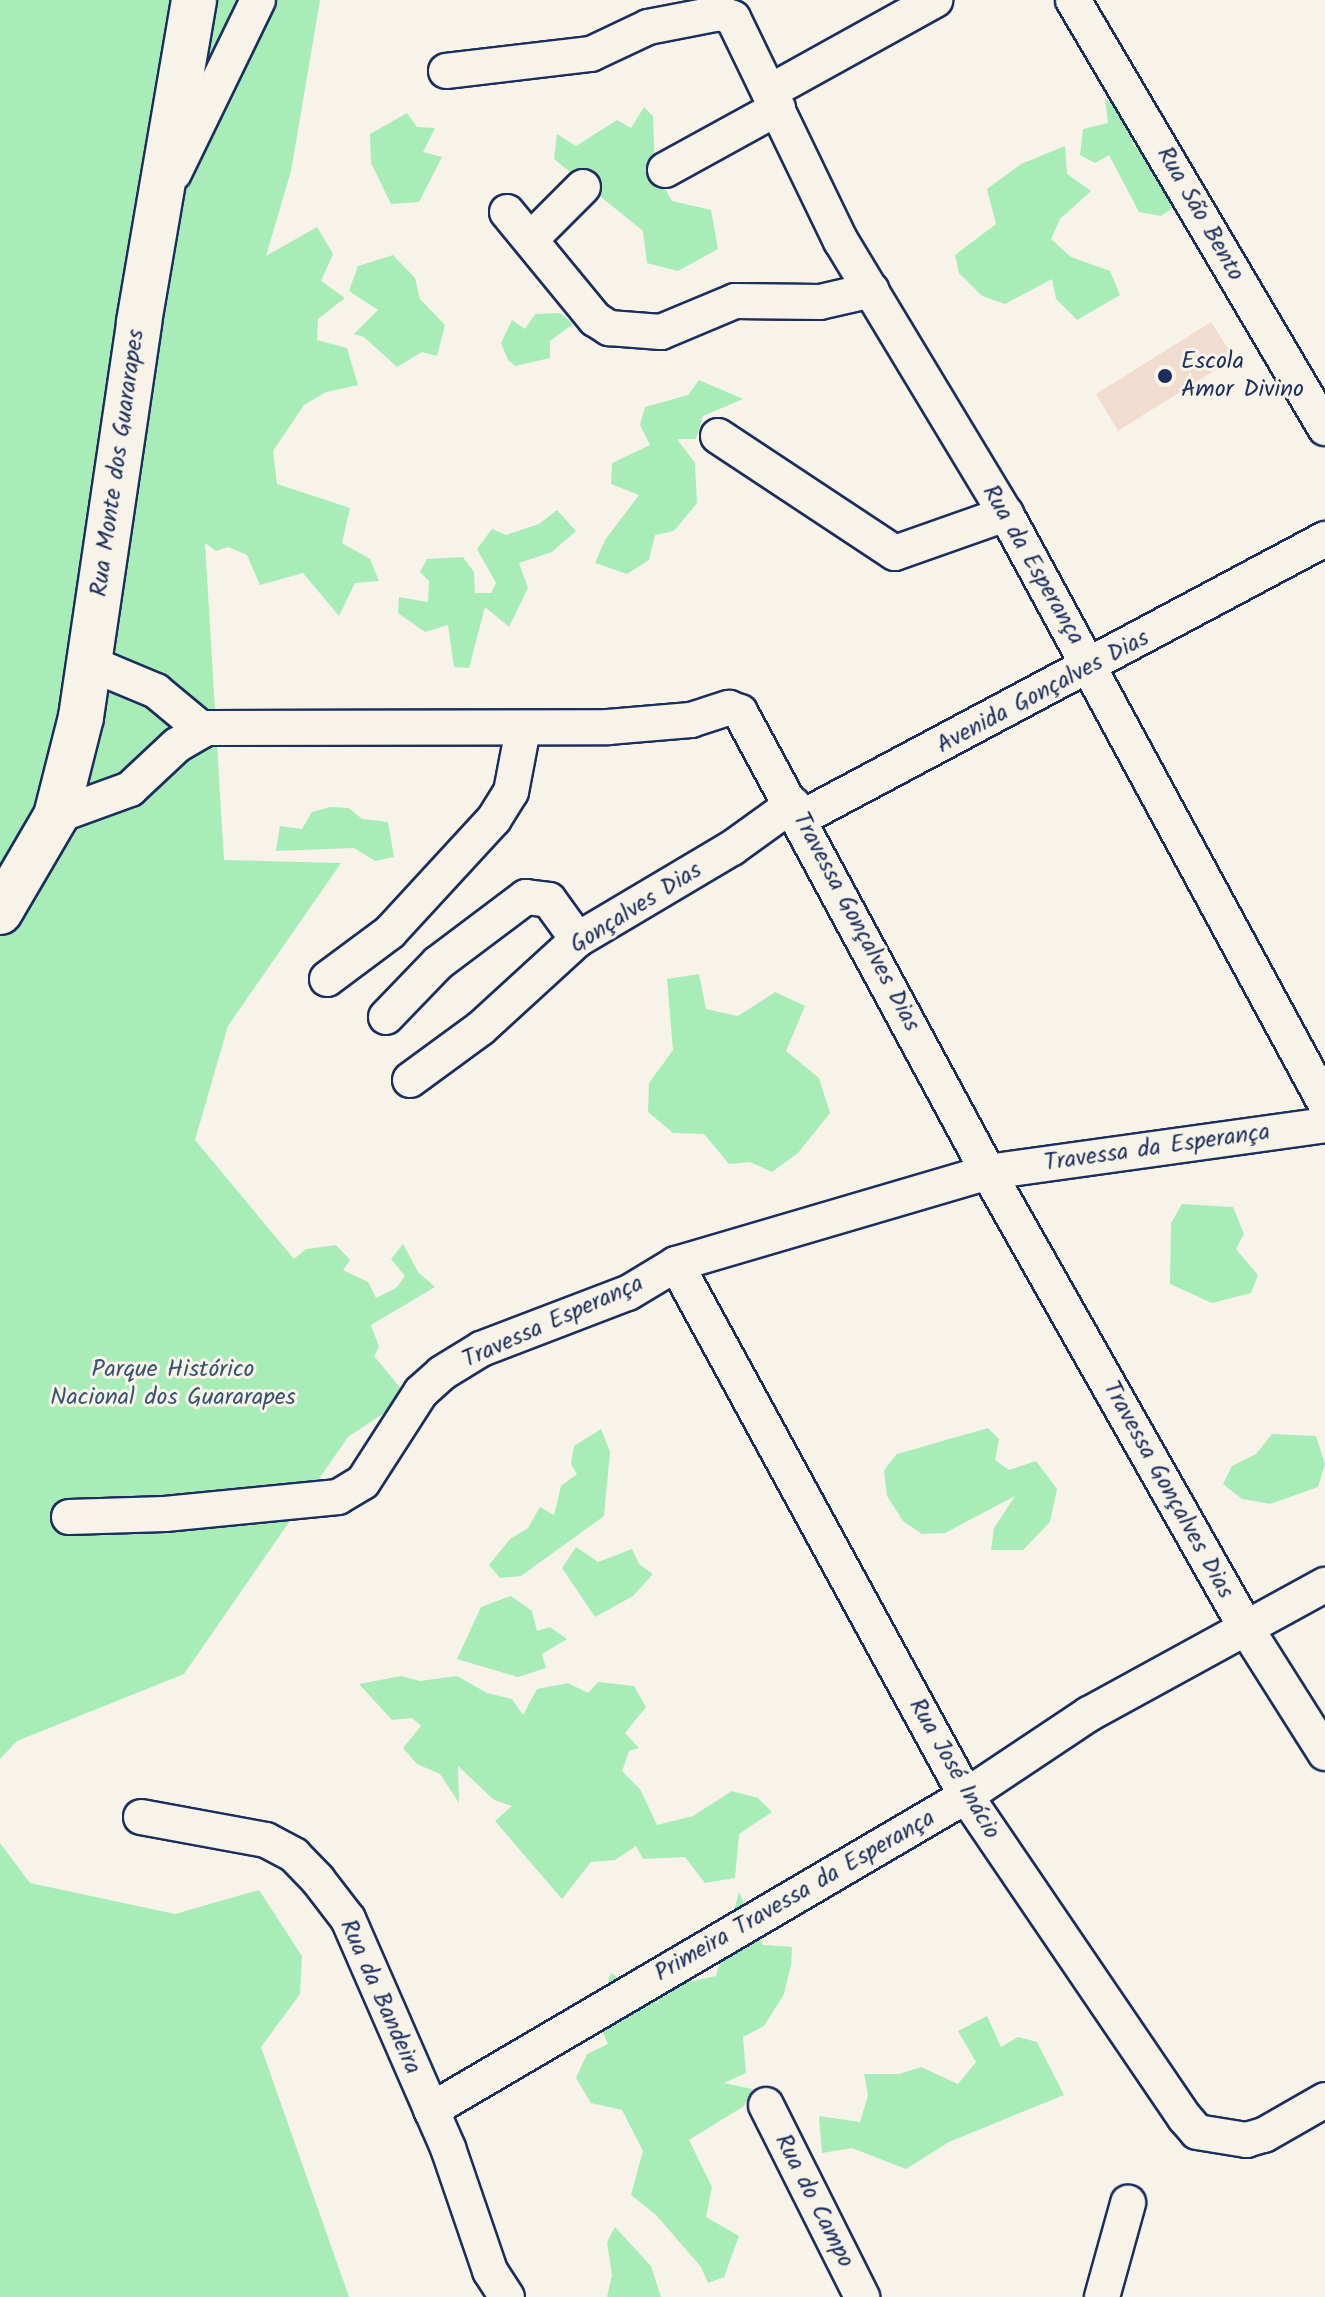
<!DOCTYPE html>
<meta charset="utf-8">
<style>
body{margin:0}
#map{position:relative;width:1325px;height:2297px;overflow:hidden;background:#f7f3e8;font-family:Kalam,sans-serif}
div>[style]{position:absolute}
.built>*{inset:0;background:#f0ddcf}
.green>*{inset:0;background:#a8edb8}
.roads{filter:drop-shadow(2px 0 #1b2f5e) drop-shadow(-2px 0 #1b2f5e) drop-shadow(0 2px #1b2f5e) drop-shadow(0 -2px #1b2f5e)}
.minor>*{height:34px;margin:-17px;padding:0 17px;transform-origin:17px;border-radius:17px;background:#f7f3e8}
.secondary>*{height:44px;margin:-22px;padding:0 22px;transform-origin:22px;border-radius:22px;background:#f7f3e8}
.dots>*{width:22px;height:22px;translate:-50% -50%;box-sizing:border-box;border:4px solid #f7f3e8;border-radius:50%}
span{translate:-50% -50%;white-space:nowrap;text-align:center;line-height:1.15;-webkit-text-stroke:6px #f7f3e8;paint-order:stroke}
.street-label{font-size:24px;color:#1b2f5e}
.poi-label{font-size:24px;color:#1b2f5e}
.left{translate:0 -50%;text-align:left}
.park-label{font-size:24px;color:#375570}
</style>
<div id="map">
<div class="built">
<div style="clip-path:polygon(1211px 322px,1234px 358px,1118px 431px,1096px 394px)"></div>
</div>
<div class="green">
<div style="clip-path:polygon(0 0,320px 0,291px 171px,266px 256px,317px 227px,333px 254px,321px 281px,345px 298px,318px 319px,317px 340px,347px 348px,358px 385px,326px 392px,304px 405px,273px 451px,277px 484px,350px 508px,342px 543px,370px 559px,379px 581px,355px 583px,339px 616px,303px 573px,260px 585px,247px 555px,228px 547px,216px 551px,205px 543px,224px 860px,341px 863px,228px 1026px,195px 1140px,294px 1259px,306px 1249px,336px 1245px,350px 1260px,343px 1270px,368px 1282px,376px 1298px,396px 1288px,405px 1276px,391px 1259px,403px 1244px,418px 1272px,435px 1287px,371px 1325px,379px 1347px,374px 1356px,408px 1397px,348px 1437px,184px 1674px,17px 1741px,0 1759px)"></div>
<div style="clip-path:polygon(1105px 98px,1132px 122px,1133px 146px,1145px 152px,1150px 167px,1165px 183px,1176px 205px,1161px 216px,1139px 212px,1109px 155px,1095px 163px,1080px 155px,1083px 129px,1108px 123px)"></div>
<div style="clip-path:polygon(644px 107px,653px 116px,655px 172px,672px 201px,711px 210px,718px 249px,678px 271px,647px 263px,643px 231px,554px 159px,557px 134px,576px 146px,617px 120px,631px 128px)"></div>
<div style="clip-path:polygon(407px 113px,417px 127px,435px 128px,423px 152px,442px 157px,419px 202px,391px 204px,371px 163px,370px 134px)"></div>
<div style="clip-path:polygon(1065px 146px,1067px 174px,1091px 191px,1060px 219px,1051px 239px,1071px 257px,1110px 271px,1120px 295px,1077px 320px,1056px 299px,1052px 279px,1005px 304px,982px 296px,959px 273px,955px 255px,996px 224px,987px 189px,1021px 164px)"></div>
<div style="clip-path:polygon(393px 255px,415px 278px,420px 299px,445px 325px,437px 356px,422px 352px,397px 367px,364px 337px,354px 334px,378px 310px,349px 291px,358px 266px)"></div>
<div style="clip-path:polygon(560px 313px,573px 324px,550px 341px,550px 358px,515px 366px,508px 360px,501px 343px,512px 320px,525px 329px,535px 314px)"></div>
<div style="clip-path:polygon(699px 380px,743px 399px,703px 416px,696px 439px,677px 439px,695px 463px,697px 503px,674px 531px,655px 535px,649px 560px,627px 574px,595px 563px,605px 540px,639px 495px,611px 484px,612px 463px,650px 445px,640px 425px,645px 407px,688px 395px)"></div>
<div style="clip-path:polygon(557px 510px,576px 531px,552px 552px,519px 563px,528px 588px,509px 627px,485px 607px,469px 668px,454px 667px,448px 625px,425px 632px,398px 613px,399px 597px,428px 602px,429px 581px,420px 572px,427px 559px,463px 557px,474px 572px,475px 593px,491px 593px,496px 583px,477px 549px,492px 529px,506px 535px,539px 524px)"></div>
<div style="clip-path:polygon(330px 807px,349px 808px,362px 819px,388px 822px,394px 857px,375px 861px,354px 848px,276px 851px,280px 826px,302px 829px,312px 812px)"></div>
<div style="clip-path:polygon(699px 974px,706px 1009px,738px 1016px,775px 992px,805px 1006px,786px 1051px,819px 1078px,830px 1113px,798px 1153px,772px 1172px,750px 1162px,729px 1164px,704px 1134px,673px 1133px,648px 1112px,649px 1083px,673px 1050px,667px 979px)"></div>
<div style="clip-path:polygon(1182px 1204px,1233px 1207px,1244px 1234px,1236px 1249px,1258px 1275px,1251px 1293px,1212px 1303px,1170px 1284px,1171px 1223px)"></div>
<div style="clip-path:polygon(988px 1428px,999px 1439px,995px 1460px,1009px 1470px,1036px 1461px,1057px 1489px,1050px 1522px,1023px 1550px,991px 1550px,994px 1528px,1015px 1496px,945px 1533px,922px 1534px,903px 1521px,887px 1496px,884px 1470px,897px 1454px)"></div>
<div style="clip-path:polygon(601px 1429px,610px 1452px,604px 1516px,521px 1576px,500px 1578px,489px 1565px,510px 1539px,528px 1528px,540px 1507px,554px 1515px,561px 1486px,577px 1474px,571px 1464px,574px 1446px)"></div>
<div style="clip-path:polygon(1272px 1434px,1316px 1436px,1325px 1464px,1318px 1487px,1270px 1504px,1242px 1499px,1223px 1484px,1232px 1466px,1256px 1454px)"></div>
<div style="clip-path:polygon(576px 1547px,598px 1562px,632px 1549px,639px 1564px,653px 1574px,633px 1596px,595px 1617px,562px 1568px)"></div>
<div style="clip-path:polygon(511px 1596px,532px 1611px,537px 1631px,550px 1627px,567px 1639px,542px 1654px,546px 1668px,518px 1677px,457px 1659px,481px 1607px)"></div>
<div style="clip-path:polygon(401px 1676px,420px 1681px,457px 1676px,487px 1693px,512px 1699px,523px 1715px,537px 1689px,568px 1683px,588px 1693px,598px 1682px,634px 1686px,646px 1707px,625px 1733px,639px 1748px,629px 1751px,622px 1771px,640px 1789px,657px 1825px,693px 1816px,732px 1791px,758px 1798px,772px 1812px,739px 1834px,735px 1878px,705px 1883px,685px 1857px,643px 1859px,636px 1846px,615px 1860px,591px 1862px,562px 1899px,495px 1821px,512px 1806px,494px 1800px,458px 1766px,459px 1803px,440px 1774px,417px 1764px,403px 1748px,421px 1726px,412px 1718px,392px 1720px,359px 1684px)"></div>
<div style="clip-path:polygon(0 1843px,30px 1883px,175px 1914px,259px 1890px,302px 1956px,300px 1994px,261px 2047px,349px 2297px,0 2297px)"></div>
<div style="clip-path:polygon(739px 1892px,763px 1945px,792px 1947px,791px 1965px,784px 1994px,764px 2026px,743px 2037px,746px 2073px,724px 2083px,752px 2089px,744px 2106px,689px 2140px,712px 2187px,706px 2217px,739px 2236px,724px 2277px,708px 2283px,701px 2267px,656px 2215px,631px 2195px,643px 2151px,622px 2110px,591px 2103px,576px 2078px,587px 2054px,608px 2044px,597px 2019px,611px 1973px,659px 2004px,652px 1982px,674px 1985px,716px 1976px)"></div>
<div style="clip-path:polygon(987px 2016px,1001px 2047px,1018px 2037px,1037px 2042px,1064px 2095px,949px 2142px,906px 2169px,852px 2148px,822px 2153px,819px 2116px,860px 2122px,868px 2095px,864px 2074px,899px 2074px,921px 2067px,958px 2084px,976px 2062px,958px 2031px)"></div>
<div style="clip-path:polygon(615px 2227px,651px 2266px,661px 2297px,607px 2297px,612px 2275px,607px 2242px)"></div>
</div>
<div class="roads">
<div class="minor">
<div style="left:1073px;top:0;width:497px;rotate:59.5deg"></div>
<div style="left:446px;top:71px;width:146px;rotate:-6.7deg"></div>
<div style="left:591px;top:54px;width:63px;rotate:-25.3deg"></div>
<div style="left:648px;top:27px;width:73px;rotate:-11deg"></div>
<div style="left:720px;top:13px;width:14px;rotate:21deg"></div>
<div style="left:733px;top:18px;width:248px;rotate:64.2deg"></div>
<div style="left:841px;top:241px;width:319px;rotate:58.9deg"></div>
<div style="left:1006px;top:514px;width:670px;rotate:61.56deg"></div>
<div style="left:771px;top:91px;width:188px;rotate:-29deg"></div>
<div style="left:665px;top:170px;width:129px;rotate:-28.8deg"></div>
<div style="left:174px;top:173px;width:192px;rotate:-64.1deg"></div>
<div style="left:507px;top:212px;width:139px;rotate:50.6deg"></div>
<div style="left:595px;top:319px;width:17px;rotate:33deg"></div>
<div style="left:609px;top:328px;width:52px;rotate:4.4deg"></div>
<div style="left:661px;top:332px;width:80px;rotate:-22.7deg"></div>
<div style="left:735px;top:301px;width:85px;rotate:0.7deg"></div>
<div style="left:820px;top:302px;width:53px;rotate:-13deg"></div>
<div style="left:532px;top:238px;width:72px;rotate:-45deg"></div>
<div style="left:718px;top:436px;width:212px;rotate:33.5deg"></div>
<div style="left:895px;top:553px;width:118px;rotate:-19.4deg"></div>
<div style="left:89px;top:663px;width:73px;rotate:22.7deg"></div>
<div style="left:156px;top:691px;width:61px;rotate:39.7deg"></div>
<div style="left:56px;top:816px;width:79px;rotate:-20deg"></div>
<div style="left:130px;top:789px;width:64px;rotate:-43.1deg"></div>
<div style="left:177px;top:745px;width:34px;rotate:-30deg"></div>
<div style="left:207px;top:728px;width:401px;rotate:-0.1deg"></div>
<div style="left:608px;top:727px;width:83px;rotate:-4.8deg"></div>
<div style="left:691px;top:720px;width:40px;rotate:-18deg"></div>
<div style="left:729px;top:708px;width:12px;rotate:20deg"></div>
<div style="left:740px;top:712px;width:523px;rotate:61.67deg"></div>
<div style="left:988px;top:1172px;width:524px;rotate:60.5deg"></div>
<div style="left:1246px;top:1628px;width:148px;rotate:57.7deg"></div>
<div style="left:801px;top:818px;width:594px;rotate:-28.03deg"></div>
<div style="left:327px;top:979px;width:79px;rotate:-36.7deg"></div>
<div style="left:390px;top:932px;width:154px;rotate:-47.4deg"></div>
<div style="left:494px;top:819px;width:32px;rotate:-58deg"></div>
<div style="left:511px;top:792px;width:64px;rotate:-79.2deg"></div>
<div style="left:386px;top:1017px;width:75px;rotate:-46.1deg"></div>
<div style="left:438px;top:963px;width:110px;rotate:-36.9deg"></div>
<div style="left:526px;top:897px;width:23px;rotate:7deg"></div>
<div style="left:549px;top:900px;width:49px;rotate:54.1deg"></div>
<div style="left:410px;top:1080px;width:88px;rotate:-36.2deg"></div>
<div style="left:481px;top:1028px;width:130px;rotate:-42.5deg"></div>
<div style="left:577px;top:940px;width:180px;rotate:-30.7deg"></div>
<div style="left:732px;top:848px;width:75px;rotate:-35.8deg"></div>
<div style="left:676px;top:1264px;width:606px;rotate:61.4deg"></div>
<div style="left:966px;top:1796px;width:389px;rotate:55.8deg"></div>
<div style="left:1185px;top:2118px;width:18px;rotate:49deg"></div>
<div style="left:1197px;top:2132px;width:50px;rotate:9.3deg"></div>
<div style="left:1246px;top:2140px;width:19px;rotate:-16deg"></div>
<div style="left:1264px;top:2135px;width:70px;rotate:-29.8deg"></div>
<div style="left:69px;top:1517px;width:96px;rotate:-1.8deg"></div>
<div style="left:165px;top:1514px;width:174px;rotate:-5.6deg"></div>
<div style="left:338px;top:1497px;width:29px;rotate:-31deg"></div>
<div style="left:363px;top:1482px;width:107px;rotate:-57.2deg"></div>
<div style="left:421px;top:1392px;width:28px;rotate:-42deg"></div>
<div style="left:442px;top:1373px;width:46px;rotate:-31.6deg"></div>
<div style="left:481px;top:1349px;width:157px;rotate:-20.9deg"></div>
<div style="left:628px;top:1293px;width:56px;rotate:-31.1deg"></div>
<div style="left:676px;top:1264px;width:325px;rotate:-16.4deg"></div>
<div style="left:988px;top:1172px;width:340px;rotate:-7.9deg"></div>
<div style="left:141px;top:1817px;width:127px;rotate:10.4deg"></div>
<div style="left:266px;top:1840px;width:32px;rotate:28deg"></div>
<div style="left:294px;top:1855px;width:35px;rotate:46deg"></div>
<div style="left:318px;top:1880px;width:49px;rotate:52.4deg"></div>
<div style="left:348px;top:1919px;width:250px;rotate:66.4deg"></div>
<div style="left:448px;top:2148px;width:130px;rotate:71.1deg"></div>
<div style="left:490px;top:2271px;width:31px;rotate:57deg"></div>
<div style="left:766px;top:2105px;width:215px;rotate:63.4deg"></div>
<div style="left:431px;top:2110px;width:620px;rotate:-30.41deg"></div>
<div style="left:966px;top:1796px;width:148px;rotate:-33.7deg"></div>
<div style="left:1089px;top:1714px;width:269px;rotate:-28.7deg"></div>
<div style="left:1102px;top:2297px;width:98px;rotate:-74.5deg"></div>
</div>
<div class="secondary">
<div style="left:0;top:912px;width:111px;rotate:-59.7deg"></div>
<div style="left:56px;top:816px;width:102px;rotate:-75.8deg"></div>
<div style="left:81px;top:717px;width:399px;rotate:-81.6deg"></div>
<div style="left:139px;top:322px;width:327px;rotate:-80.3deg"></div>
</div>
</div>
<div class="dots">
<div style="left:1165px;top:376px;background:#1b2f5e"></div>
</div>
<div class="street-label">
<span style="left:1200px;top:214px;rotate:60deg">Rua São Bento</span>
<span style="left:118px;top:463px;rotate:-82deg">Rua Monte dos Guararapes</span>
<span style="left:1033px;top:565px;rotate:60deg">Rua da Esperança</span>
<span style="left:1043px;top:692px;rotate:-28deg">Avenida Gonçalves Dias</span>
<span style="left:636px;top:908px;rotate:-32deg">Gonçalves Dias</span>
<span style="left:856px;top:922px;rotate:62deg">Travessa Gonçalves Dias</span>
<span style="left:1157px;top:1148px;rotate:-8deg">Travessa da Esperança</span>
<span style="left:553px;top:1322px;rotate:-24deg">Travessa Esperança</span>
<span style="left:1168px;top:1490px;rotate:61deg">Travessa Gonçalves Dias</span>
<span style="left:954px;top:1769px;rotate:60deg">Rua José Inácio</span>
<span style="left:795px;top:1896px;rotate:-30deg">Primeira Travessa da Esperança</span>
<span style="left:380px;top:1997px;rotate:66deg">Rua da Bandeira</span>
<span style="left:814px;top:2201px;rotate:63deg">Rua do Campo</span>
</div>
<div class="poi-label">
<span class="left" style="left:1181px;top:376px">Escola<br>Amor Divino</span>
</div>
<div class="park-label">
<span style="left:173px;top:1384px">Parque Histórico<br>Nacional dos Guararapes</span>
</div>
</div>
